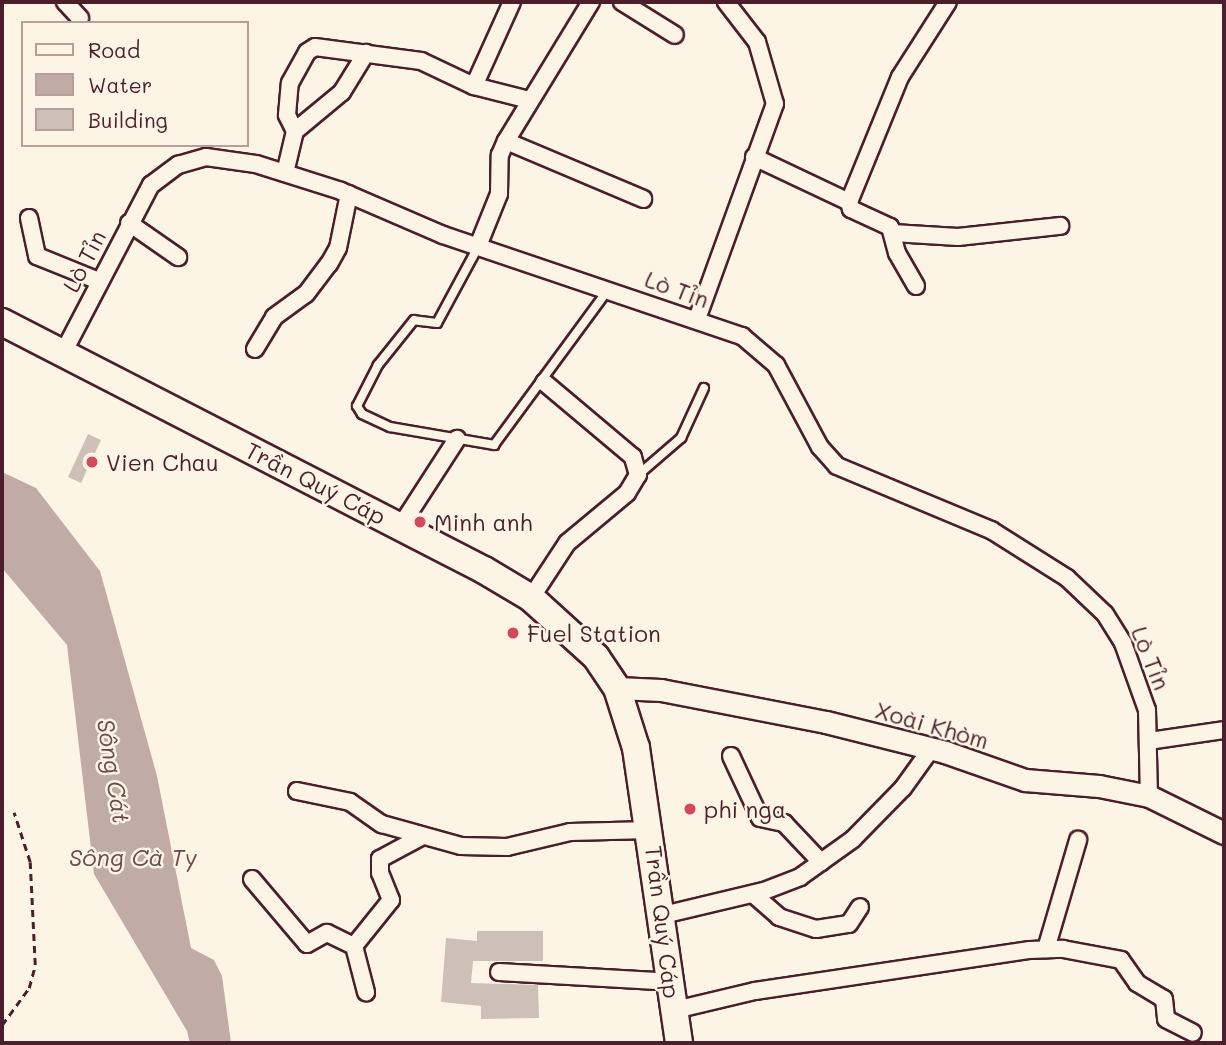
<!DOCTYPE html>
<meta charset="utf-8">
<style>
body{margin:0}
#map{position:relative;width:1226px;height:1045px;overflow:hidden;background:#fcf5e5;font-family:Mali,sans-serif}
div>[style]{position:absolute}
.water>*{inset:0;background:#c0aca5}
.building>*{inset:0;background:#cfc0b7}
.path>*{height:2.5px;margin-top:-1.25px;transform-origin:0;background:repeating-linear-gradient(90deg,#4a1f2b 0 7px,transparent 0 12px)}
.roads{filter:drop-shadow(2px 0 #4a1f2b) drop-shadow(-2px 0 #4a1f2b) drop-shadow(0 2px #4a1f2b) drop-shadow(0 -2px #4a1f2b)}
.service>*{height:8px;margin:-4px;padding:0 4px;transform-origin:4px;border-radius:4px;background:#fcf5e5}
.minor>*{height:16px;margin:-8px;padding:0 8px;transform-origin:8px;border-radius:8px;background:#fcf5e5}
.tertiary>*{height:21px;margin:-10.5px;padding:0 10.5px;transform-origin:10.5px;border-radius:10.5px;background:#fcf5e5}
.primary>*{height:26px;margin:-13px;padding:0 13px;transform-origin:13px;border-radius:13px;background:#fcf5e5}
.dots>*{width:19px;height:19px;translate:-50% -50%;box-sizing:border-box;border:4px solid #fcf5e5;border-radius:50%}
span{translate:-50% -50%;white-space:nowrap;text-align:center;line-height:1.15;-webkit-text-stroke:5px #fcf5e5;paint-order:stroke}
.street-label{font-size:23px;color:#4a1f2b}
.poi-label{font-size:23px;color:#4a1f2b}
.left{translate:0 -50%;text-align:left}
.water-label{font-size:24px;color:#6d4950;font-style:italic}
.frame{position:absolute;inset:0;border:4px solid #4a1f2b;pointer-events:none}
.legend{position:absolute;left:21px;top:21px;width:228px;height:126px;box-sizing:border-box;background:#fcf5e5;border:2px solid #b59f9b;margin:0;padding:9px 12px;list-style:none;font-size:21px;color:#4a1f2b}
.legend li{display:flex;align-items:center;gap:14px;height:35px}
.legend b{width:35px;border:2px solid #b59f9b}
</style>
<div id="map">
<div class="water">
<div style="clip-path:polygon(2px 472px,36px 488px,100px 571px,157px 776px,191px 948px,214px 960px,222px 976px,231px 1043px,190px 1043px,187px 1031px,94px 874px,67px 645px,2px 568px)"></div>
</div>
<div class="building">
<div style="clip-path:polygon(88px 434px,101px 440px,81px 483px,68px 477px)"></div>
<div style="clip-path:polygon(477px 931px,543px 931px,543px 961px,473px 961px,471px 983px,538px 985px,539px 1018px,481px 1019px,481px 1006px,441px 1002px,446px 938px,477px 941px)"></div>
</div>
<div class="path">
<div style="left:2px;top:1025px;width:46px;rotate:-53.9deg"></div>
<div style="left:29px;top:988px;width:24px;rotate:-75deg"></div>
<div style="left:35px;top:965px;width:103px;rotate:-92.8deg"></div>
<div style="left:30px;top:862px;width:52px;rotate:-108.1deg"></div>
</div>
<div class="roads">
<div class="service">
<div style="left:478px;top:247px;width:86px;rotate:118.3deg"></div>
<div style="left:437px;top:323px;width:23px;rotate:-173deg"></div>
<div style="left:414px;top:320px;width:58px;rotate:128.7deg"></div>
<div style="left:378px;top:365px;width:46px;rotate:117.1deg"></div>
<div style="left:357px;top:406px;width:9px;rotate:58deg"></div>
<div style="left:362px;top:414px;width:31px;rotate:25deg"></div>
<div style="left:390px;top:427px;width:106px;rotate:9.8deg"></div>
<div style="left:494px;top:445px;width:191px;rotate:-53.7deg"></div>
<div style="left:638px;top:475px;width:57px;rotate:-40.7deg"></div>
<div style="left:681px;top:438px;width:55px;rotate:-65.3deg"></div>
</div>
<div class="minor">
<div style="left:65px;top:2px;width:22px;rotate:47deg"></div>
<div style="left:622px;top:2px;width:62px;rotate:31.9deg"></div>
<div style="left:474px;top:86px;width:92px;rotate:-65.7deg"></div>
<div style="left:295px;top:131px;width:61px;rotate:-39.7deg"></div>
<div style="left:342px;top:92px;width:46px;rotate:-58.4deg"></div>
<div style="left:506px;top:141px;width:149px;rotate:22.9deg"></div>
<div style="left:754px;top:157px;width:105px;rotate:25.3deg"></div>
<div style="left:285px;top:173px;width:43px;rotate:-76.6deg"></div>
<div style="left:295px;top:131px;width:18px;rotate:-117deg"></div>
<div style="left:287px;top:115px;width:32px;rotate:-85deg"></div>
<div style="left:290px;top:83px;width:35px;rotate:-61deg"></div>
<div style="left:307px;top:52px;width:9px;rotate:-32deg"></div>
<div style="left:315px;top:47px;width:107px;rotate:7.5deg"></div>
<div style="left:421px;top:61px;width:59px;rotate:25.3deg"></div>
<div style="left:474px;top:86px;width:57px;rotate:14.3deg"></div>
<div style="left:29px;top:218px;width:39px;rotate:78deg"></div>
<div style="left:37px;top:256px;width:67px;rotate:22deg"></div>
<div style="left:129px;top:223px;width:60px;rotate:34.8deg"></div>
<div style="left:893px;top:233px;width:65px;rotate:3.5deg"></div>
<div style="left:958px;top:237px;width:103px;rotate:-6.2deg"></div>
<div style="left:478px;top:246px;width:56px;rotate:-68deg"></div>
<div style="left:499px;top:194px;width:39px;rotate:-89deg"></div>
<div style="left:500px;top:155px;width:15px;rotate:-67deg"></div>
<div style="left:506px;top:141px;width:163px;rotate:-58.6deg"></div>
<div style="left:916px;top:286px;width:38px;rotate:-120deg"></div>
<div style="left:897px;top:253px;width:27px;rotate:-105deg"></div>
<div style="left:890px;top:227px;width:43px;rotate:-155.2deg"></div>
<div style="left:851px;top:209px;width:7px;rotate:-106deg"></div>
<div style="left:849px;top:202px;width:135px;rotate:-67.8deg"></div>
<div style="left:900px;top:77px;width:89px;rotate:-57.4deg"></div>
<div style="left:697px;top:319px;width:229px;rotate:-70.1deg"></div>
<div style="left:775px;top:104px;width:65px;rotate:-106.2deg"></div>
<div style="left:757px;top:42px;width:51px;rotate:-127.8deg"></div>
<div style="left:255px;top:349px;width:37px;rotate:-59deg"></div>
<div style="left:274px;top:317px;width:39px;rotate:-36deg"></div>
<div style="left:306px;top:294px;width:38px;rotate:-53deg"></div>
<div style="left:329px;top:264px;width:18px;rotate:-61deg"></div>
<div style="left:338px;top:248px;width:55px;rotate:-78.5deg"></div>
<div style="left:63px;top:353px;width:190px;rotate:-62.4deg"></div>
<div style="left:151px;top:185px;width:34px;rotate:-37deg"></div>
<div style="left:178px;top:165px;width:29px;rotate:-16deg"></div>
<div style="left:206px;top:157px;width:50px;rotate:8deg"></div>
<div style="left:256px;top:164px;width:89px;rotate:17.6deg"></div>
<div style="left:341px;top:191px;width:111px;rotate:23.3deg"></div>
<div style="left:443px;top:235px;width:316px;rotate:18.7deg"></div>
<div style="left:742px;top:336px;width:45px;rotate:40.5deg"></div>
<div style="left:776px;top:365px;width:93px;rotate:61.8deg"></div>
<div style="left:820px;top:447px;width:25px;rotate:48deg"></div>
<div style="left:837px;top:466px;width:167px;rotate:22.6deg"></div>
<div style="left:991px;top:530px;width:90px;rotate:32.3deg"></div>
<div style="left:1067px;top:578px;width:52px;rotate:43.5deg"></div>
<div style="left:1105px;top:614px;width:34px;rotate:58deg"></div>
<div style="left:1123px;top:643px;width:71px;rotate:70.3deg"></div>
<div style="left:1147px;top:710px;width:86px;rotate:88.7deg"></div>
<div style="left:400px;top:527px;width:105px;rotate:-57.1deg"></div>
<div style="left:531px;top:598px;width:66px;rotate:-56.8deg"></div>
<div style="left:567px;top:543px;width:78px;rotate:-39.8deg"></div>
<div style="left:627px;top:493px;width:21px;rotate:-59deg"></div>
<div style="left:638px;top:475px;width:19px;rotate:-106deg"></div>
<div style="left:633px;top:457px;width:116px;rotate:-139.9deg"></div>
<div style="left:1149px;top:741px;width:76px;rotate:-8.3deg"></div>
<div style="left:731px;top:756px;width:68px;rotate:64.9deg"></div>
<div style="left:760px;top:818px;width:25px;rotate:12deg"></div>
<div style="left:784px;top:823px;width:54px;rotate:46.5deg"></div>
<div style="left:297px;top:791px;width:54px;rotate:11.7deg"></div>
<div style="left:350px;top:802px;width:39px;rotate:35deg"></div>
<div style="left:382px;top:824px;width:82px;rotate:15.6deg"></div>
<div style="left:461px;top:846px;width:46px;rotate:1.2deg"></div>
<div style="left:507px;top:847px;width:65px;rotate:-13.4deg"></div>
<div style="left:570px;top:832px;width:81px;rotate:-1.4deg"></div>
<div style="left:252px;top:879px;width:85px;rotate:49.8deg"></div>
<div style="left:307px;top:944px;width:23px;rotate:-29deg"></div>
<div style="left:327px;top:933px;width:30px;rotate:26deg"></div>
<div style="left:354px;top:946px;width:59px;rotate:-51.2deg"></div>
<div style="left:391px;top:900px;width:29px;rotate:-112deg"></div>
<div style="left:380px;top:873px;width:14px;rotate:-90deg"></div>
<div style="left:380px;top:859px;width:47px;rotate:-28.2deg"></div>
<div style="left:753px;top:894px;width:35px;rotate:41deg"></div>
<div style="left:779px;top:917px;width:39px;rotate:18deg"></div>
<div style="left:816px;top:929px;width:33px;rotate:-9deg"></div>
<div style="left:849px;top:924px;width:20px;rotate:-57deg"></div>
<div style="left:663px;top:915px;width:104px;rotate:-13.4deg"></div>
<div style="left:764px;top:891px;width:39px;rotate:-21deg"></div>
<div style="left:800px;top:877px;width:65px;rotate:-35.6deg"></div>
<div style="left:853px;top:839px;width:71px;rotate:-45.6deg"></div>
<div style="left:903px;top:788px;width:48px;rotate:-54.3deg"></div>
<div style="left:354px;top:946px;width:48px;rotate:75.4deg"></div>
<div style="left:1046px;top:949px;width:114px;rotate:-73.6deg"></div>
<div style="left:499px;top:972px;width:171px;rotate:3.3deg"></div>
<div style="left:675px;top:1010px;width:82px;rotate:-13.4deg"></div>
<div style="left:755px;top:991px;width:278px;rotate:-8.5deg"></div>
<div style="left:1030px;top:950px;width:33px;rotate:-2deg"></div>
<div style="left:1063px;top:949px;width:59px;rotate:10.7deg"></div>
<div style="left:1121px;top:960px;width:28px;rotate:55deg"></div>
<div style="left:1137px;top:983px;width:31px;rotate:31deg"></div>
<div style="left:1164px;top:999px;width:20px;rotate:84deg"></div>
<div style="left:1166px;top:1019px;width:30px;rotate:27deg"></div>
</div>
<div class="tertiary">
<div style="left:617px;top:688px;width:44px;rotate:2.6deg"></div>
<div style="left:661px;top:690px;width:168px;rotate:11deg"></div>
<div style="left:826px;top:722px;width:123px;rotate:14.1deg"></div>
<div style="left:945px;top:752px;width:85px;rotate:19.3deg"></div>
<div style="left:1025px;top:780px;width:74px;rotate:4.6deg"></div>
<div style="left:1099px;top:786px;width:51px;rotate:11.3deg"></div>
<div style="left:1149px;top:796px;width:84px;rotate:26.3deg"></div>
</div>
<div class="primary">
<div style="left:2px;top:322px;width:542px;rotate:27.23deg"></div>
<div style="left:484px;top:570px;width:55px;rotate:30.8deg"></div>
<div style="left:531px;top:598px;width:88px;rotate:42.2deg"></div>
<div style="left:596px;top:657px;width:37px;rotate:56deg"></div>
<div style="left:617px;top:688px;width:63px;rotate:72.4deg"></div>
<div style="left:636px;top:748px;width:298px;rotate:81.7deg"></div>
</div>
</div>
<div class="dots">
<div style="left:92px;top:462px;background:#d1495b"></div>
<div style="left:420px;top:522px;background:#d1495b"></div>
<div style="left:513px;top:633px;background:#d1495b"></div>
<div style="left:690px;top:809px;background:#d1495b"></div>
</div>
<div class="street-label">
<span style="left:84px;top:261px;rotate:-63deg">Lò Tỉn</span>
<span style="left:677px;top:289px;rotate:20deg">Lò Tỉn</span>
<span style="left:316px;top:483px;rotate:27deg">Trần Quý Cáp</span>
<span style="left:1151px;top:658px;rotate:68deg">Lò Tỉn</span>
<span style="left:932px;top:725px;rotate:16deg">Xoài Khòm</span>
<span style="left:663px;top:922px;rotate:83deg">Trần Quý Cáp</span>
</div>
<div class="poi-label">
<span class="left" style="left:106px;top:462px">Vien Chau</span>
<span class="left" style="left:434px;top:522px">Minh anh</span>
<span class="left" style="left:527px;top:633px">Fuel Station</span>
<span class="left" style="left:704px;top:809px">phi nga</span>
</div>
<div class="water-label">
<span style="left:114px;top:771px;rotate:81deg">Sông Cát</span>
<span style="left:133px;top:857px">Sông Cà Ty</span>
</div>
<div class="frame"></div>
<ul class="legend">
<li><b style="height:9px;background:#fcf5e5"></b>Road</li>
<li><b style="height:19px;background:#c0aca5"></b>Water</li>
<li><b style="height:19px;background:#cfc0b7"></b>Building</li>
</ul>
</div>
